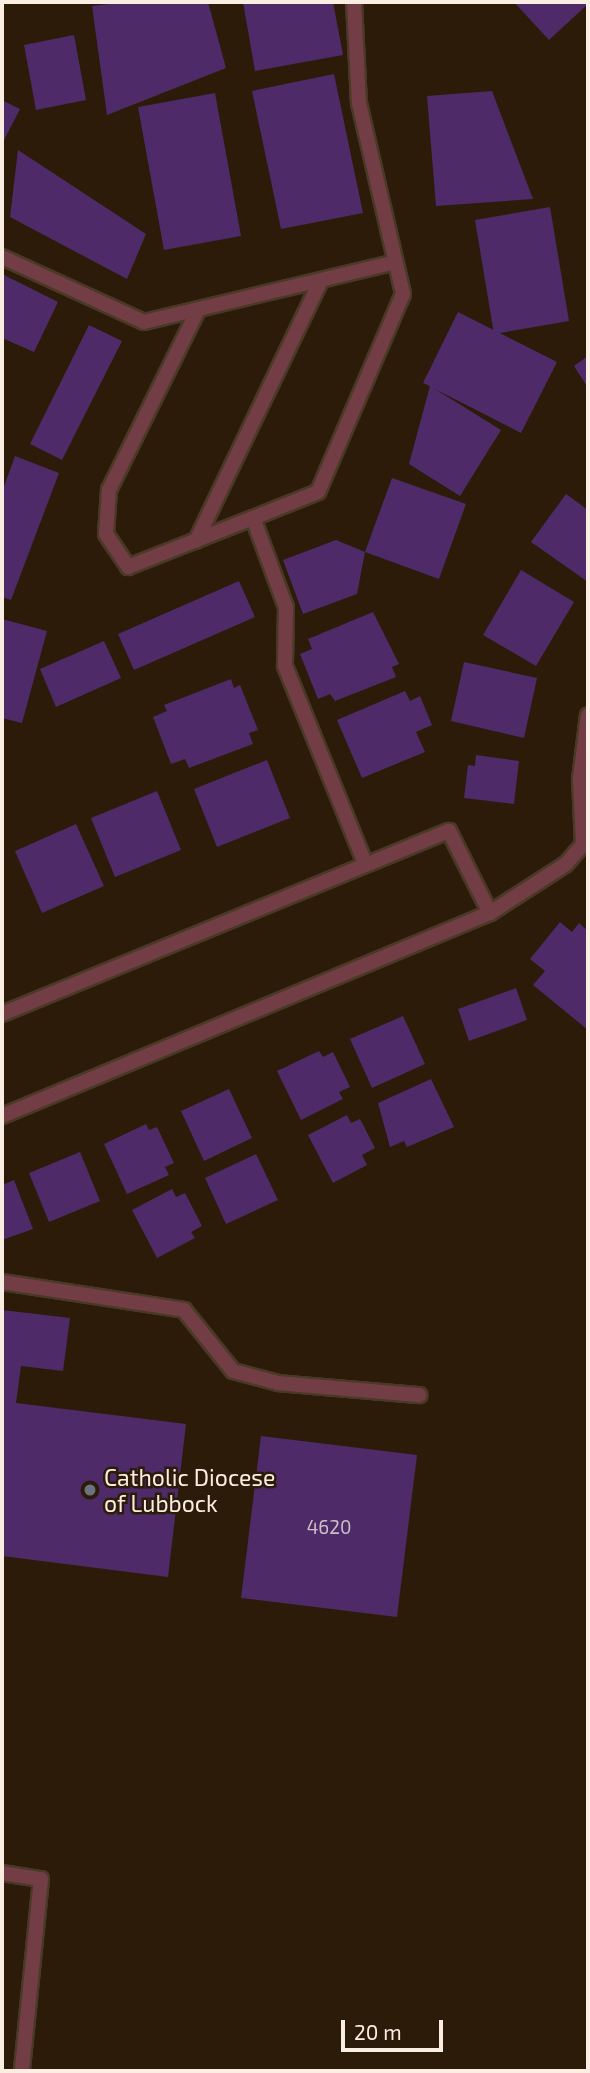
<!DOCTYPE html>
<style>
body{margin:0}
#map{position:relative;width:590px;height:2073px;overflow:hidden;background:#2d1b09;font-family:"Exo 2",sans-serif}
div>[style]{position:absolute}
.building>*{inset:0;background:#4e2a68}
.roads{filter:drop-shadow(2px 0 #4a3927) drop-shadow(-2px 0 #4a3927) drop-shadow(0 2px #4a3927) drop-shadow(0 -2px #4a3927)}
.lane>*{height:14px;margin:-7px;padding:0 7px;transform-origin:7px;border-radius:7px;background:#733d45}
.dots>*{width:19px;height:19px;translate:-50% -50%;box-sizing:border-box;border:4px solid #2d1b09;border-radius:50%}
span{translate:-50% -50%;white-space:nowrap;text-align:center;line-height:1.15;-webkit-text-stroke:5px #2d1b09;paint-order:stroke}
.number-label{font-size:19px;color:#cfbdc4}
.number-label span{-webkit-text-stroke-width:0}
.poi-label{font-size:23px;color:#faeee2}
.left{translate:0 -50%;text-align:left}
.frame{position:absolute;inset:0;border:4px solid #faeee2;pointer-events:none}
.scale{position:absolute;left:341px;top:2020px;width:102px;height:32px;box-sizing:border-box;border:4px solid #faeee2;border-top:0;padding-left:9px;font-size:21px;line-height:24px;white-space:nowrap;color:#faeee2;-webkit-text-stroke:5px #2d1b09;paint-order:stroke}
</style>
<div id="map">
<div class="building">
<div style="clip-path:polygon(126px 2px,208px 2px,226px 68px,107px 115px,92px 6px)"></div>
<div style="clip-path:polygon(243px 2px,333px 2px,343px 55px,255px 71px)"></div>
<div style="clip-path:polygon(514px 2px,588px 2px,588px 4px,549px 40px)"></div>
<div style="clip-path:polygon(74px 35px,86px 100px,36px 110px,24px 45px)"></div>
<div style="clip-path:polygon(334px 74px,363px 213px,281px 229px,252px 91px)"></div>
<div style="clip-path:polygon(492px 91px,533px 199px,436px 206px,427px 96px)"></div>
<div style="clip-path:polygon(215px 93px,241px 236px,164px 250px,138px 107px)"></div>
<div style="clip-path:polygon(2px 100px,20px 109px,2px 144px)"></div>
<div style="clip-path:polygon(18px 150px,146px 234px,127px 279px,10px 217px)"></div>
<div style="clip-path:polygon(550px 207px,569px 321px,494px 334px,475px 220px)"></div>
<div style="clip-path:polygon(2px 274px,58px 302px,34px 352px,2px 338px)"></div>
<div style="clip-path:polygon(458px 312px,557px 362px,521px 433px,435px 389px,501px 430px,460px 496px,409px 464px,430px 386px,423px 383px)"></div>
<div style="clip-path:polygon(89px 325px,122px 341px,62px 460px,30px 444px)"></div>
<div style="clip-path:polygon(588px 356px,588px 388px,574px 366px)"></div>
<div style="clip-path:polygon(15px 456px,59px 473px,11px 600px,2px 597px,2px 492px)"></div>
<div style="clip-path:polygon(392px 478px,466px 504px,439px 579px,365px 552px,357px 594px,303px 614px,283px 560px,336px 540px,365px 552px)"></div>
<div style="clip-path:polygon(566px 494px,588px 510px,588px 582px,531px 542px)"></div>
<div style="clip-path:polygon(521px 570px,574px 602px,536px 666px,483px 635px)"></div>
<div style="clip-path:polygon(239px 581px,255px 617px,134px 670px,118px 634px)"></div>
<div style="clip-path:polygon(373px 612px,399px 664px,392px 667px,396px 677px,335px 701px,330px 694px,318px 699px,300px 654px,312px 649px,308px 639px)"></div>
<div style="clip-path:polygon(2px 619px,47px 631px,22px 723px,2px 718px)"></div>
<div style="clip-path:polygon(104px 641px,121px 678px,56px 707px,40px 669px)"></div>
<div style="clip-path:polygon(464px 662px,537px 678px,524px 738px,451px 721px)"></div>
<div style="clip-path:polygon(231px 679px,234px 688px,240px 685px,258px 730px,249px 733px,253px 744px,189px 768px,185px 759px,171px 764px,153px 717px,167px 711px,164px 705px)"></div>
<div style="clip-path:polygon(405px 691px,410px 701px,420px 696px,432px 725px,416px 732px,425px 752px,362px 778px,337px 720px)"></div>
<div style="clip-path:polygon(476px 755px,519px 761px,514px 804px,464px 798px,468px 765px,475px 766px)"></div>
<div style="clip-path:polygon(267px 760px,290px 818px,217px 847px,194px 789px)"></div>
<div style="clip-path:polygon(157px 791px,181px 850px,115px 877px,91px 818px)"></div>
<div style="clip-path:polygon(76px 824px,104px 886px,42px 913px,15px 851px)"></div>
<div style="clip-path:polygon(560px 922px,572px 932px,579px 923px,588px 931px,588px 1030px,533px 985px,545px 971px,530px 959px)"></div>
<div style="clip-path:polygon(516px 988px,527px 1020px,469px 1041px,458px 1009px)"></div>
<div style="clip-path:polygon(403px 1016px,425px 1064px,372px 1088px,350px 1039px)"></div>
<div style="clip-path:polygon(319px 1051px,323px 1057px,333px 1052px,350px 1087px,339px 1092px,343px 1099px,301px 1120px,277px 1071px)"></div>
<div style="clip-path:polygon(431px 1079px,454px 1127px,407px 1147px,404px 1141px,390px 1147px,378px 1103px)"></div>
<div style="clip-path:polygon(229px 1089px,252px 1138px,204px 1161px,181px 1111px)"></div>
<div style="clip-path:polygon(347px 1115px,351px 1123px,360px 1119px,375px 1148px,362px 1155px,367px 1165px,333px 1183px,308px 1135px)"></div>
<div style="clip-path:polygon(146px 1124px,149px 1130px,157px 1127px,174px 1163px,165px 1167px,169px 1175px,127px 1194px,104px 1144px)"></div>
<div style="clip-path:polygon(80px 1152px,100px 1201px,49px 1222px,29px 1173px)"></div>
<div style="clip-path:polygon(256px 1154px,278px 1200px,226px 1224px,205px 1178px)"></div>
<div style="clip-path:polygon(14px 1180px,33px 1229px,2px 1240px,2px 1185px)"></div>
<div style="clip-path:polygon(172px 1189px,176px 1197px,185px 1193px,202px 1226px,191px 1232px,195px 1238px,157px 1258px,132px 1210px)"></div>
<div style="clip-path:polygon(2px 1310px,70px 1318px,63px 1371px,21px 1366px,16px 1403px,186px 1424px,168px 1577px,2px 1556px)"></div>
<div style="clip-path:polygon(261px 1436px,417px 1455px,397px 1617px,241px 1598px)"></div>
</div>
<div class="roads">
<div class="lane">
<div style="left:354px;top:2px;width:101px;rotate:87.2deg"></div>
<div style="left:359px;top:103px;width:196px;rotate:77deg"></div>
<div style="left:403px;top:294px;width:215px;rotate:113.2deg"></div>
<div style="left:318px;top:492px;width:70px;rotate:158.2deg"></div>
<div style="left:253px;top:518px;width:95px;rotate:69.7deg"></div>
<div style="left:286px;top:607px;width:59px;rotate:91deg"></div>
<div style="left:285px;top:666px;width:213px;rotate:67.9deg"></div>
<div style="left:2px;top:257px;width:156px;rotate:24.6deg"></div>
<div style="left:144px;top:322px;width:258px;rotate:-13.4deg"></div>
<div style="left:198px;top:310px;width:201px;rotate:116.3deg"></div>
<div style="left:109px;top:490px;width:44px;rotate:93.9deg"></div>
<div style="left:106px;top:534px;width:40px;rotate:56deg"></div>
<div style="left:128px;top:567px;width:134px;rotate:-21.4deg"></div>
<div style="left:196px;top:541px;width:289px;rotate:-64.4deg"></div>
<div style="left:583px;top:845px;width:66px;rotate:-92.6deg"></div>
<div style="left:580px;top:779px;width:64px;rotate:-82.9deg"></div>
<div style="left:2px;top:1014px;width:483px;rotate:-22.3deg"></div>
<div style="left:449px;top:831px;width:92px;rotate:63.4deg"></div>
<div style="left:2px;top:1116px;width:529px;rotate:-22.59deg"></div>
<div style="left:490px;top:913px;width:90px;rotate:-32.8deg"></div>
<div style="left:566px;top:864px;width:33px;rotate:-49deg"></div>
<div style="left:2px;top:1282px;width:184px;rotate:8.7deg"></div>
<div style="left:184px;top:1310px;width:78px;rotate:51.2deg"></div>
<div style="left:233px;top:1371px;width:47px;rotate:14.9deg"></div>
<div style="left:278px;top:1383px;width:142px;rotate:4.9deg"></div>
<div style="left:2px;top:1873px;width:39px;rotate:9deg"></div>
<div style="left:41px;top:1879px;width:193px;rotate:95.7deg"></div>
</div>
</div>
<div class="dots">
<div style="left:90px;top:1490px;background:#6b7280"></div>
</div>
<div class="number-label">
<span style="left:329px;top:1527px">4620</span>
</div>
<div class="poi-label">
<span class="left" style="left:104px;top:1490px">Catholic Diocese<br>of Lubbock</span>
</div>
<div class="frame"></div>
<div class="scale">20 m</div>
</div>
